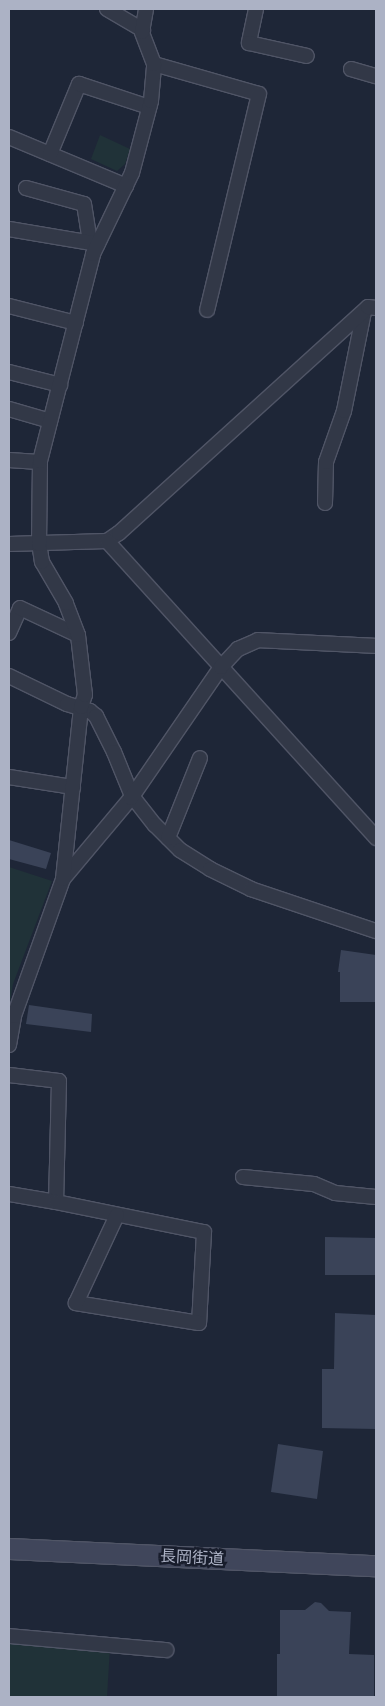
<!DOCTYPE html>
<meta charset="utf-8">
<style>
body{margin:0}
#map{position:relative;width:385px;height:1706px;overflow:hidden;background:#1e2637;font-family:"Archivo Narrow","Noto Sans JP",sans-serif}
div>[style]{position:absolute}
.green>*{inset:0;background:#203238}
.building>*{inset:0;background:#3a4358}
.roads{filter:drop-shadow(1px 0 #505566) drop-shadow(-1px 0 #505566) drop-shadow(0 1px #505566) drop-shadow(0 -1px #505566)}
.street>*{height:14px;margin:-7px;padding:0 7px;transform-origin:7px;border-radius:7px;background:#323847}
.secondary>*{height:20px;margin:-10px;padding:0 10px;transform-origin:10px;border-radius:10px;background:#40465b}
span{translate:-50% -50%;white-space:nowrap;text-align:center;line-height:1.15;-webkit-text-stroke:5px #181d2c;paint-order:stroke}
.street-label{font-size:16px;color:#acb2c5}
.frame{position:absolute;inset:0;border:10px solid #acb2c5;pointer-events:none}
</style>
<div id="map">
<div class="green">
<div style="clip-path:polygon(100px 135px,130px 149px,125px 164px,117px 171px,91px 159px)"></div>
<div style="clip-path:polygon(9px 867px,52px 881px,13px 984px,9px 1008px)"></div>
<div style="clip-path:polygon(9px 1633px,110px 1647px,107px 1697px,9px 1697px)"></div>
</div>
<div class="building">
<div style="clip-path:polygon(9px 840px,51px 853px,46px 869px,9px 859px)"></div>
<div style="clip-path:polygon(341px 950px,376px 955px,376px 1002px,340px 1002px,340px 972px,338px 972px)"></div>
<div style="clip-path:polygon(29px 1005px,92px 1014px,91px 1032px,26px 1024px)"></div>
<div style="clip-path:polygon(325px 1237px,376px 1238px,376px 1275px,325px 1275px)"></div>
<div style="clip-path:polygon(335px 1313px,376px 1315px,376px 1429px,322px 1428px,322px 1369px,334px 1369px)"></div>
<div style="clip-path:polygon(278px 1444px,323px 1451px,317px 1499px,271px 1492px)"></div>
<div style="clip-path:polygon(315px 1602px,321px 1603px,329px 1611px,351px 1612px,349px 1654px,374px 1655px,374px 1697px,277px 1697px,277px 1654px,280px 1654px,280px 1610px,305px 1610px)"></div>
</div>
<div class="roads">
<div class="street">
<div style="left:107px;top:9px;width:42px;rotate:30.3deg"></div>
<div style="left:256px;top:9px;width:35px;rotate:102deg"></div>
<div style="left:249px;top:43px;width:59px;rotate:12.6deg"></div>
<div style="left:154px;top:64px;width:109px;rotate:15.9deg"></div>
<div style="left:259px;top:94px;width:222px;rotate:103.5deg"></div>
<div style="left:351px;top:69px;width:26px;rotate:16deg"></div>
<div style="left:9px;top:137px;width:127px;rotate:22.7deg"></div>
<div style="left:50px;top:154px;width:76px;rotate:-67.5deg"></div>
<div style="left:79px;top:84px;width:74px;rotate:18.2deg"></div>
<div style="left:26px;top:188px;width:60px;rotate:15.4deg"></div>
<div style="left:84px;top:204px;width:39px;rotate:81deg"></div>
<div style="left:9px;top:229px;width:90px;rotate:9.6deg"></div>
<div style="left:9px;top:306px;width:69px;rotate:14.2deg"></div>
<div style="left:9px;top:372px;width:53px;rotate:14.3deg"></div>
<div style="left:9px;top:409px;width:43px;rotate:16.3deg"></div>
<div style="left:9px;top:460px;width:30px;rotate:4deg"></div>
<div style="left:325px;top:503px;width:41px;rotate:-88.6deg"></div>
<div style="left:326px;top:462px;width:54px;rotate:-70.6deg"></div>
<div style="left:344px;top:411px;width:101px;rotate:-78.6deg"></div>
<div style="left:107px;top:541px;width:14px;rotate:-34deg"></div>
<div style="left:119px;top:533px;width:336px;rotate:-42.2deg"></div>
<div style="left:368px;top:307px;width:8px;rotate:7deg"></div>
<div style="left:9px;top:544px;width:98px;rotate:-1.8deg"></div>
<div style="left:107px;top:541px;width:401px;rotate:47.8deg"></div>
<div style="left:9px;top:633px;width:27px;rotate:-66deg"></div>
<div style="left:20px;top:608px;width:64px;rotate:25deg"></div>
<div style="left:9px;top:676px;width:64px;rotate:25.8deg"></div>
<div style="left:67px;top:704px;width:24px;rotate:17deg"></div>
<div style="left:90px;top:711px;width:8px;rotate:40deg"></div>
<div style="left:96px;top:716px;width:40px;rotate:63.4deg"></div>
<div style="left:114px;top:752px;width:48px;rotate:67.8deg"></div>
<div style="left:132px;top:796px;width:37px;rotate:52deg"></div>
<div style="left:155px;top:825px;width:35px;rotate:45deg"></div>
<div style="left:180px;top:850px;width:36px;rotate:32deg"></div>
<div style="left:210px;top:869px;width:46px;rotate:26deg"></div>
<div style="left:251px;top:889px;width:132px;rotate:18.6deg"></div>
<div style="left:9px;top:777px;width:65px;rotate:8.9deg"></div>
<div style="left:168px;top:838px;width:86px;rotate:-68.2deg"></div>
<div style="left:63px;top:879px;width:106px;rotate:-50deg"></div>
<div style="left:131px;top:798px;width:159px;rotate:-55.5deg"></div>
<div style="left:221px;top:667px;width:25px;rotate:-47deg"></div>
<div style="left:238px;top:649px;width:22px;rotate:-24deg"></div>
<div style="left:258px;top:640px;width:118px;rotate:2.9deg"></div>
<div style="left:9px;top:1045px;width:29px;rotate:-80deg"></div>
<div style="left:14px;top:1016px;width:145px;rotate:-70.3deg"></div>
<div style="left:63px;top:879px;width:173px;rotate:-84deg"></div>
<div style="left:81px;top:707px;width:13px;rotate:-72deg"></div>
<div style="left:85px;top:695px;width:60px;rotate:-96.7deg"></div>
<div style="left:78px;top:635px;width:34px;rotate:-111deg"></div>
<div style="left:66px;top:603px;width:48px;rotate:-120.3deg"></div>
<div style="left:42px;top:562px;width:18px;rotate:-99deg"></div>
<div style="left:39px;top:544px;width:83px;rotate:-89.3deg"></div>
<div style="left:40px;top:461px;width:214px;rotate:-75.6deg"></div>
<div style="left:93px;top:254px;width:90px;rotate:-64.3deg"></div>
<div style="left:132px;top:173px;width:74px;rotate:-75.2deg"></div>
<div style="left:151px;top:101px;width:37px;rotate:-85deg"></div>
<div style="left:154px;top:64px;width:34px;rotate:-111deg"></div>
<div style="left:142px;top:32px;width:23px;rotate:-80deg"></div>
<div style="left:9px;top:1075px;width:50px;rotate:6.8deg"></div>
<div style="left:59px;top:1081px;width:121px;rotate:91.4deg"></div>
<div style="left:56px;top:1202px;width:48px;rotate:-170.3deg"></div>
<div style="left:243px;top:1177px;width:71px;rotate:5.6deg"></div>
<div style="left:314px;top:1184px;width:23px;rotate:23deg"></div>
<div style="left:335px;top:1193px;width:41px;rotate:5.6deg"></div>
<div style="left:56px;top:1202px;width:151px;rotate:11.5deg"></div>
<div style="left:204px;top:1232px;width:91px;rotate:93.1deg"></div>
<div style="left:199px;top:1323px;width:125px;rotate:-170.8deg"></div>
<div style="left:76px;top:1303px;width:97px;rotate:-65deg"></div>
<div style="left:9px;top:1636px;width:158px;rotate:5.1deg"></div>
</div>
<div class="secondary">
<div style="left:9px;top:1549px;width:367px;rotate:2.7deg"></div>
</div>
</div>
<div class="street-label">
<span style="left:192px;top:1557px;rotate:3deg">長岡街道</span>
</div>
<div class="frame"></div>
</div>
